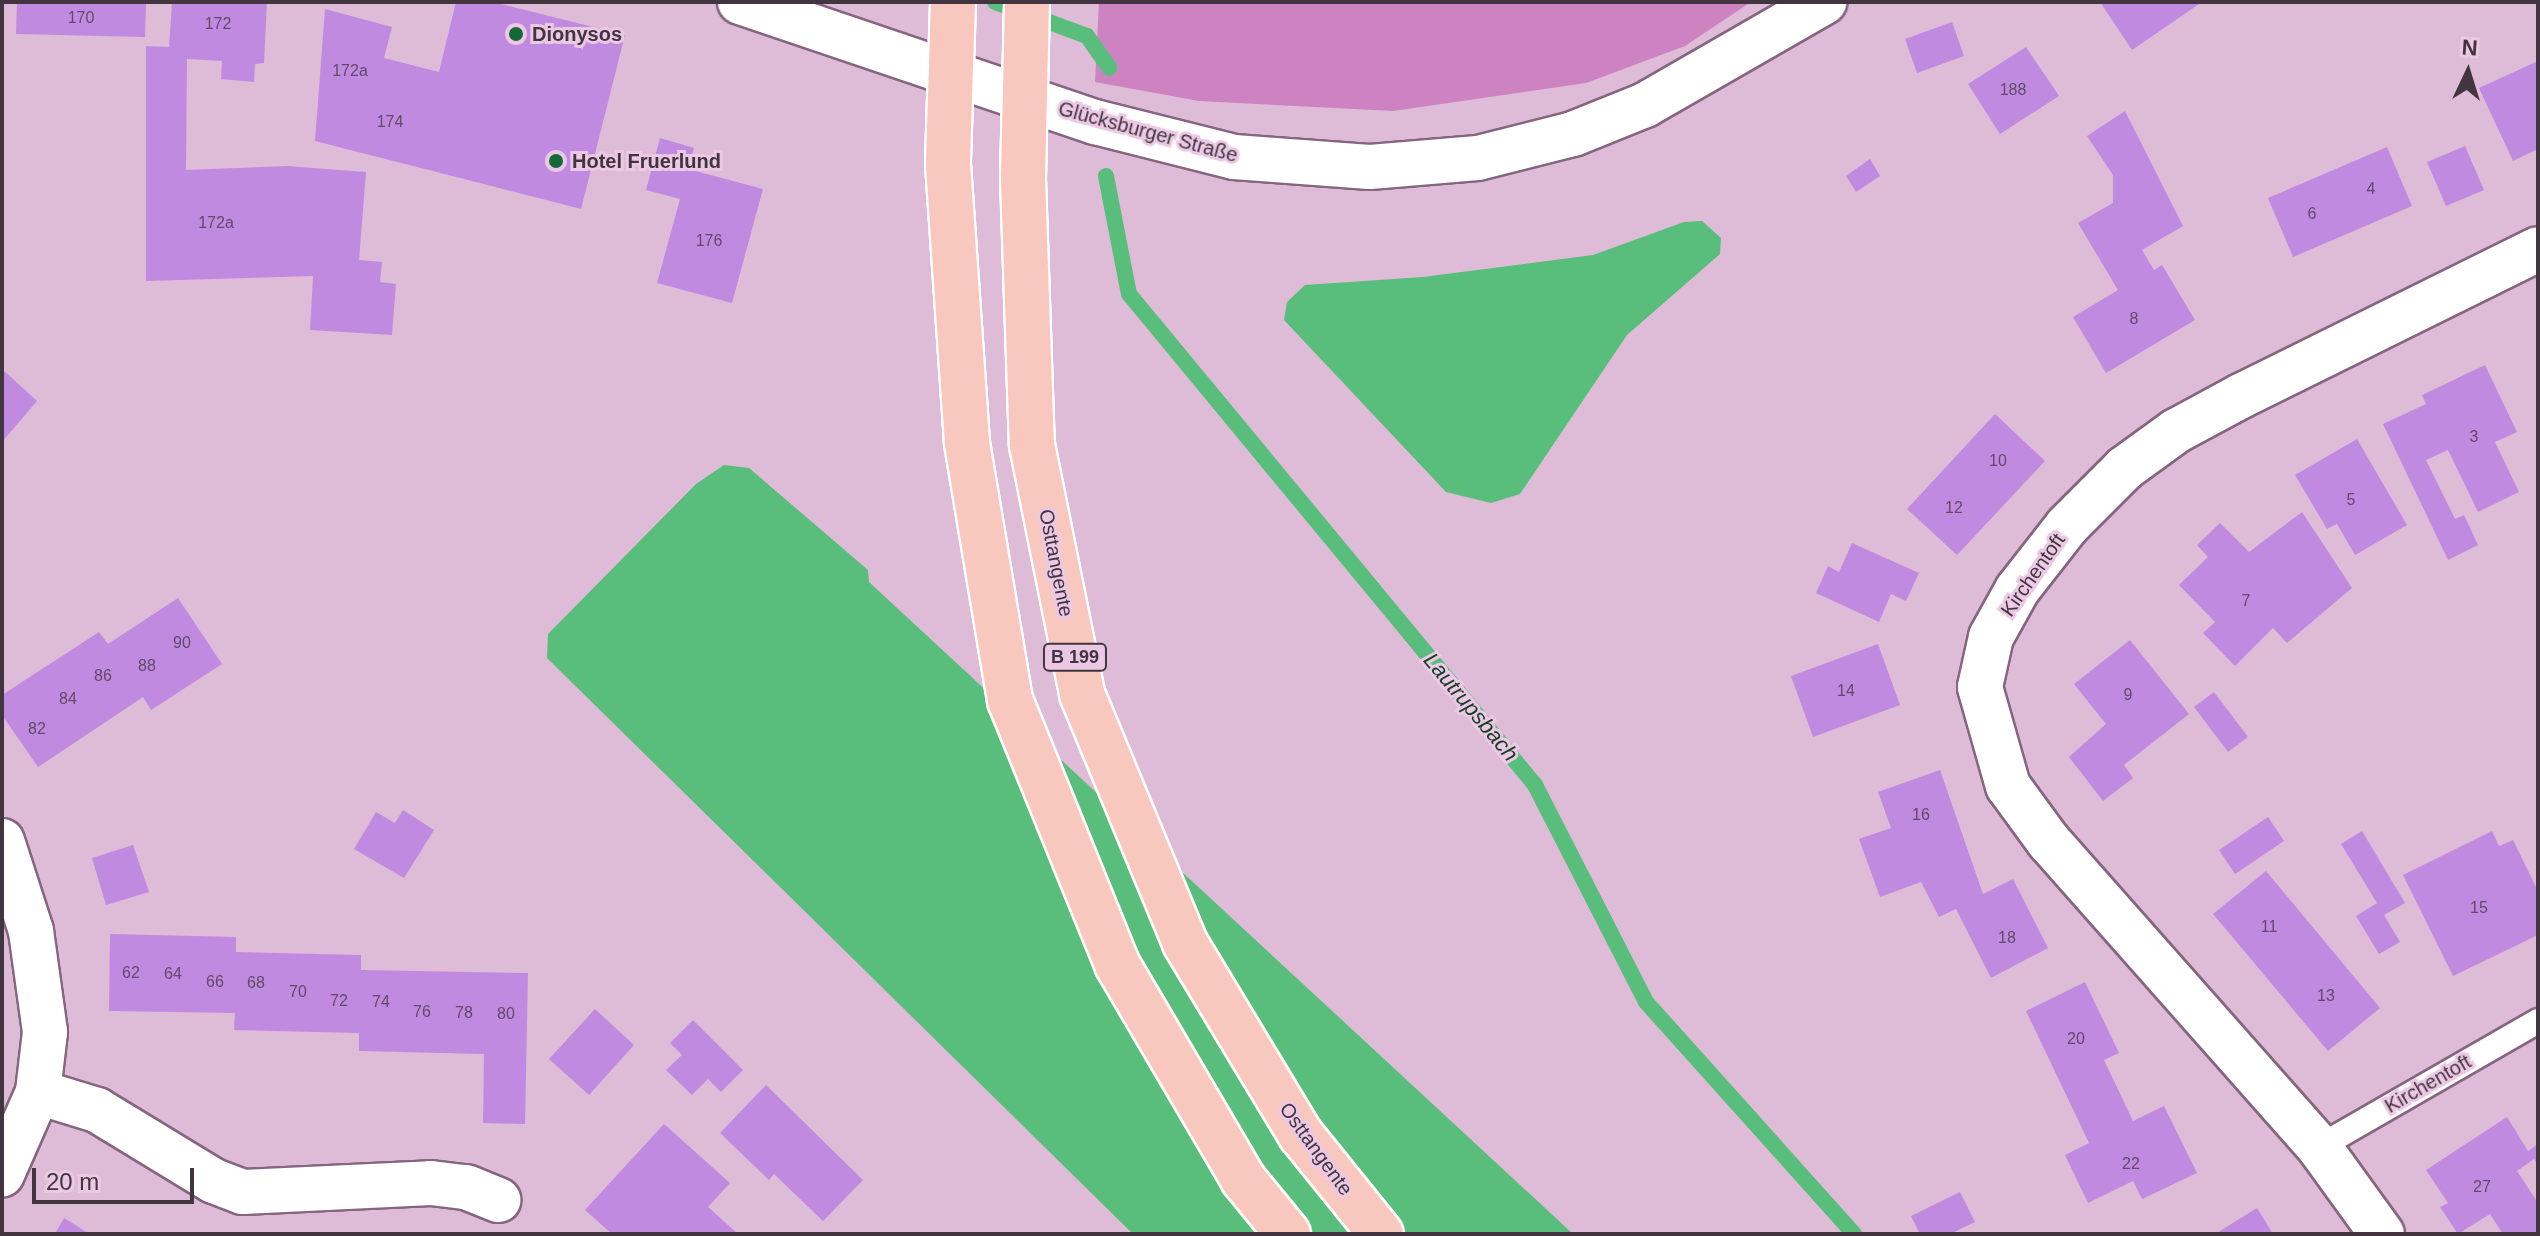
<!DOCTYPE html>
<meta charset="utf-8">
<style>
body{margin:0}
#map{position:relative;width:2540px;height:1236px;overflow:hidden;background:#debbd7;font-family:Arial,sans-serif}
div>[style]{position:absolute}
.green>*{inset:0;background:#cd83c2}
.water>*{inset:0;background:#59be7c}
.stream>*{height:16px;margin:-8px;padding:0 8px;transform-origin:8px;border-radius:8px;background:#59be7c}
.building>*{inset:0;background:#c18ae1}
.roads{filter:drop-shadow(2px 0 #85657f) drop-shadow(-2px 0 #85657f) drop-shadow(0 2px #85657f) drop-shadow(0 -2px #85657f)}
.service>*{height:24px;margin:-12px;padding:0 12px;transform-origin:12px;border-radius:12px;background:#fff}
.minor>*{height:44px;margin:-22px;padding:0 22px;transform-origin:22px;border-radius:22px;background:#fff}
.bridges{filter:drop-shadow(2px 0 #fff) drop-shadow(-2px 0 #fff) drop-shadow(0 2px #fff) drop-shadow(0 -2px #fff)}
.primary-bridge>*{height:44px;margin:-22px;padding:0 22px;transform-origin:22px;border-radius:22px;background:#f8c7bd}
.dots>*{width:22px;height:22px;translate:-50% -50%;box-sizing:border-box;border:4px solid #ebc8e4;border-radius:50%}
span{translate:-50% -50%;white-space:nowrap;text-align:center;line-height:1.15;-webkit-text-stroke:6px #ebc8e4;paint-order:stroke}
.number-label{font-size:16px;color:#624a68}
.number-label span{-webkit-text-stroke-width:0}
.shield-label span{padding:2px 6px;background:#ebc8e4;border:2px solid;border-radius:6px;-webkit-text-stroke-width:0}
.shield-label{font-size:18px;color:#433540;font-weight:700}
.poi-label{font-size:20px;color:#433540;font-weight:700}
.left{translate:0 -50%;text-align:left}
.street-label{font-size:20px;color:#433540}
.water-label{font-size:22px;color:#163f25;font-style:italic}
.frame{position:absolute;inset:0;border:4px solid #433540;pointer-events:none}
.north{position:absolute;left:2428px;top:32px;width:80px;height:80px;-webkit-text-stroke:6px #ebc8e4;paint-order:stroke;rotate:4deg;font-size:22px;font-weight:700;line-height:32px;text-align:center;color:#433540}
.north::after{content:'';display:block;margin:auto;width:28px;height:36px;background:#433540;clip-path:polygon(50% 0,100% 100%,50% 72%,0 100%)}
.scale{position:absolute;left:32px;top:1168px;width:162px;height:36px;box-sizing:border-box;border:4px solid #433540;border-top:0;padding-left:10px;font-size:24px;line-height:28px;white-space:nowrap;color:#433540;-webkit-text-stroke:6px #ebc8e4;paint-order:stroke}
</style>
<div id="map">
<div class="green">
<div style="clip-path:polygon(1099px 2px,1751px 2px,1685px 46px,1586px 83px,1393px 111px,1199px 101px,1095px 82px)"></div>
</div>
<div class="water">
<div style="clip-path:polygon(1702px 221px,1721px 238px,1720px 254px,1627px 335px,1520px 494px,1491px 503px,1446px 492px,1284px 320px,1287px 302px,1305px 285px,1423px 277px,1593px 255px,1684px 222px)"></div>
<div style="clip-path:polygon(724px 465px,749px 468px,868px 570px,869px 582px,1573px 1234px,1133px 1234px,547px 658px,548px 634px,696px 484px)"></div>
</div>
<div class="stream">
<div style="left:995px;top:2px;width:98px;rotate:20.3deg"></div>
<div style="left:1087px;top:36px;width:39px;rotate:55deg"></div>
<div style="left:1106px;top:176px;width:120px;rotate:79deg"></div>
<div style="left:1129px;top:294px;width:637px;rotate:50.41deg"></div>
<div style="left:1535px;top:785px;width:244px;rotate:62.9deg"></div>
<div style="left:1646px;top:1002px;width:312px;rotate:48.1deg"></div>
</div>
<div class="building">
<div style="clip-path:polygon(17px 2px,146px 2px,145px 37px,16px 34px)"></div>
<div style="clip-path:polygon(172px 2px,267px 2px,264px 63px,255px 64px,254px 82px,221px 79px,222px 61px,187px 59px,186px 170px,287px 166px,366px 172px,359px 260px,382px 262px,380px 282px,396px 284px,392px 335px,310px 330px,313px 276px,146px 281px,146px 46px,169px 47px)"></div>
<div style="clip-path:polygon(456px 2px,493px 2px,625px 35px,581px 209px,315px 141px,325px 9px,392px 27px,384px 58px,439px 72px)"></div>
<div style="clip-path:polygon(2100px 2px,2202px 2px,2132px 50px)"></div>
<div style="clip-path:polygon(1952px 22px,1964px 56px,1917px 73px,1905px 39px)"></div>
<div style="clip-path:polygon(2026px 47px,2059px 96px,2000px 134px,1968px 84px)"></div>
<div style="clip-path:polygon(2538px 61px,2538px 149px,2513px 161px,2479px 88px)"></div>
<div style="clip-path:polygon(2125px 111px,2183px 226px,2142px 250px,2154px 270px,2162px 265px,2195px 320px,2106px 373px,2073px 317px,2118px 290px,2078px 223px,2113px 203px,2113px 175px,2087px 136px)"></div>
<div style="clip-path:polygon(660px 138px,694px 148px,688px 169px,763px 189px,732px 303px,657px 283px,680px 199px,646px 190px)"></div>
<div style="clip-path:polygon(2465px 146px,2484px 190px,2446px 206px,2427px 162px)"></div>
<div style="clip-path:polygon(2387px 147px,2412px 206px,2293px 257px,2268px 198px)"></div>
<div style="clip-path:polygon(1870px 159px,1880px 176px,1856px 192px,1846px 176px)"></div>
<div style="clip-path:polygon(2485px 365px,2517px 432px,2495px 442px,2519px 492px,2478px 512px,2448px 450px,2426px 460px,2455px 519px,2464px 515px,2478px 545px,2448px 560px,2383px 424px,2426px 404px,2422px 395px)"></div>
<div style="clip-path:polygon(2px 369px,37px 401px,2px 442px)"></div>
<div style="clip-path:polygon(1995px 414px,2045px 461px,1957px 555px,1907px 509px)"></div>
<div style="clip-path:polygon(2357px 439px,2407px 525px,2355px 555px,2337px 524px,2327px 529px,2295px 475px)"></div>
<div style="clip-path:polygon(2302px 512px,2352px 588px,2287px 643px,2273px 628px,2235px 666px,2203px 633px,2215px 622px,2179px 585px,2208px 557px,2197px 545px,2220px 523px,2249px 552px)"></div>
<div style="clip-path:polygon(1852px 543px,1919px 573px,1906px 601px,1891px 594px,1879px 622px,1816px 593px,1828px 566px,1839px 572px)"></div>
<div style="clip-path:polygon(178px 598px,222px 664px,151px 710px,143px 697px,38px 767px,2px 715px,2px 695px,99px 632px,108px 644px)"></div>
<div style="clip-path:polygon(2130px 640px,2189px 714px,2124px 765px,2133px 778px,2103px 801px,2069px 757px,2106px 724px,2074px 684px)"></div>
<div style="clip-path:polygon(1878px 644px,1900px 705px,1813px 737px,1791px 676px)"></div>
<div style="clip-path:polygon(2214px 692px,2248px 737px,2228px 752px,2194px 707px)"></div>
<div style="clip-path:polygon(1940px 770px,1983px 894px,2013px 879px,2048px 948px,1991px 978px,1956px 909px,1939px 917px,1921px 882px,1880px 897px,1859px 839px,1891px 828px,1878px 792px)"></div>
<div style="clip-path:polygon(403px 810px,434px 830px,404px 878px,354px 849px,376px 812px,395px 823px)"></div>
<div style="clip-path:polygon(2268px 817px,2284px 841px,2235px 874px,2219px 850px)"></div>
<div style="clip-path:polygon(2362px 831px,2405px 903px,2384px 915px,2400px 942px,2379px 954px,2356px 916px,2377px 903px,2341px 844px)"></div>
<div style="clip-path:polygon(2492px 831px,2499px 846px,2513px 840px,2538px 891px,2538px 935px,2453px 976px,2403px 875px)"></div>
<div style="clip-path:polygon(133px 845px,149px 892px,106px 905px,92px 858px)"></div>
<div style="clip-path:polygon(2266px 871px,2380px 1008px,2328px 1051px,2213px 914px)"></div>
<div style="clip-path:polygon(110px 934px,236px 937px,236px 952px,361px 955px,361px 970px,528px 973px,525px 1124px,483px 1123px,484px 1054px,359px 1051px,359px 1033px,234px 1030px,235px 1013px,109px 1011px)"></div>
<div style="clip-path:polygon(2085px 982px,2119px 1053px,2104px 1060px,2133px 1121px,2164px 1106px,2197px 1173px,2142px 1199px,2133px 1181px,2088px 1203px,2065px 1155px,2089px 1143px,2026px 1011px)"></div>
<div style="clip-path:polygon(595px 1009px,634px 1045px,589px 1095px,549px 1059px)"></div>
<div style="clip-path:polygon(693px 1020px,743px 1070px,721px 1092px,708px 1079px,692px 1095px,666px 1070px,682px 1055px,670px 1043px)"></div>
<div style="clip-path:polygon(766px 1085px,863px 1180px,823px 1221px,774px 1174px,769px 1180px,720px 1133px)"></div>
<div style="clip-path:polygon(2507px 1117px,2528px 1151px,2538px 1144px,2538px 1165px,2534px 1159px,2517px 1171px,2538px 1203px,2538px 1234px,2503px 1234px,2490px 1214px,2458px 1234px,2440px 1207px,2448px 1203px,2426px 1170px)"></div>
<div style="clip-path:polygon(664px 1124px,730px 1183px,708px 1207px,738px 1234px,612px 1234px,585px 1210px)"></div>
<div style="clip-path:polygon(1960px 1192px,1975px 1222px,1950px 1234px,1920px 1234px,1911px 1216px)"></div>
<div style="clip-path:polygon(2257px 1208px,2273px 1234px,2215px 1234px)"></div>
<div style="clip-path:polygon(64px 1218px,77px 1226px,89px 1234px,55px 1234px)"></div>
</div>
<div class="roads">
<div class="service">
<div style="left:2319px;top:1147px;width:253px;rotate:-29.9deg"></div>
</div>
<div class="minor">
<div style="left:740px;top:2px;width:375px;rotate:18.7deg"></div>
<div style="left:1095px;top:122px;width:143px;rotate:14.1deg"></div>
<div style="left:1234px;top:157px;width:136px;rotate:4.2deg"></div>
<div style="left:1370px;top:167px;width:108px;rotate:-4.8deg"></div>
<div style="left:1478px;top:158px;width:98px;rotate:-14.2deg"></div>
<div style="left:1573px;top:134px;width:78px;rotate:-21.9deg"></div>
<div style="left:1645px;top:105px;width:207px;rotate:-29.9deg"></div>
<div style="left:2px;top:841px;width:95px;rotate:72.1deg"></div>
<div style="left:31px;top:931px;width:102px;rotate:82.1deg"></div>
<div style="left:45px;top:1032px;width:60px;rotate:96.7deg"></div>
<div style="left:38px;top:1092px;width:90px;rotate:113.7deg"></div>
<div style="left:38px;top:1092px;width:62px;rotate:17deg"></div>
<div style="left:97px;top:1110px;width:137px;rotate:31.3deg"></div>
<div style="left:214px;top:1181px;width:31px;rotate:21deg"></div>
<div style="left:243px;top:1192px;width:188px;rotate:-2.7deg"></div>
<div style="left:431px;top:1183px;width:35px;rotate:7deg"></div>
<div style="left:466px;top:1187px;width:35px;rotate:22deg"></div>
<div style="left:2382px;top:1234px;width:107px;rotate:-125.9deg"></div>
<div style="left:2319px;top:1147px;width:407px;rotate:-131.5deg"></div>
<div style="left:2049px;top:842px;width:69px;rotate:-126.2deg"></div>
<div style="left:2008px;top:786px;width:103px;rotate:-105.8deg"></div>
<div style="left:1980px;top:687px;width:51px;rotate:-77.6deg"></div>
<div style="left:1991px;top:637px;width:54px;rotate:-61deg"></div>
<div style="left:2017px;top:590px;width:81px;rotate:-52deg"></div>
<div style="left:2067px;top:526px;width:82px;rotate:-45deg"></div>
<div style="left:2125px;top:468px;width:63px;rotate:-36deg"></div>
<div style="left:2176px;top:431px;width:74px;rotate:-28.3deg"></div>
<div style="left:2241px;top:396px;width:331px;rotate:-26.3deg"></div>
</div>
</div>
<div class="bridges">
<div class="primary-bridge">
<div style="left:953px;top:2px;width:162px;rotate:91.8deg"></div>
<div style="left:948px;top:164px;width:280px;rotate:86.1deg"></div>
<div style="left:967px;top:443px;width:261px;rotate:80.5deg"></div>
<div style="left:1010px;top:700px;width:285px;rotate:67.9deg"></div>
<div style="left:1117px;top:964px;width:249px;rotate:59.6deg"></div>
<div style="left:1243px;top:1179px;width:71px;rotate:50.7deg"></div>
<div style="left:1027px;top:2px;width:177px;rotate:91.3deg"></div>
<div style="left:1023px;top:179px;width:266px;rotate:88.1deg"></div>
<div style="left:1032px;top:445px;width:254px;rotate:78.6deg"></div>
<div style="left:1082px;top:694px;width:269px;rotate:67.5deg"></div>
<div style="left:1185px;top:943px;width:224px;rotate:58.9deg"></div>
<div style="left:1301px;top:1135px;width:127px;rotate:51.1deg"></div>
</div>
</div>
<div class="dots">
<div style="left:516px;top:34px;background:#166838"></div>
<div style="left:556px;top:161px;background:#166838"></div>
</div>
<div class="number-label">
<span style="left:81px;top:18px">170</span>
<span style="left:218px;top:24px">172</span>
<span style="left:350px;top:71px">172a</span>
<span style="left:2013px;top:90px">188</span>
<span style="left:390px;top:122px">174</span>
<span style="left:2371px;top:189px">4</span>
<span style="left:2312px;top:214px">6</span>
<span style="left:216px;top:223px">172a</span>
<span style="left:709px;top:241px">176</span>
<span style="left:2134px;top:319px">8</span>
<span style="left:2474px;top:437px">3</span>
<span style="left:1998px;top:461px">10</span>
<span style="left:2351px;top:500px">5</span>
<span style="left:1954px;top:508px">12</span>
<span style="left:2246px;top:601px">7</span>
<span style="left:182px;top:643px">90</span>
<span style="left:147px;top:666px">88</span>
<span style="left:103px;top:676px">86</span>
<span style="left:1846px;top:691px">14</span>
<span style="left:2128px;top:695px">9</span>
<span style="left:68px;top:699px">84</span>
<span style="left:37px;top:729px">82</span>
<span style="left:1921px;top:815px">16</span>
<span style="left:2479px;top:908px">15</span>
<span style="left:2269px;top:927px">11</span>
<span style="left:2007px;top:938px">18</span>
<span style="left:131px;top:973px">62</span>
<span style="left:173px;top:974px">64</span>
<span style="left:215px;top:982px">66</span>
<span style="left:256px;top:983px">68</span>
<span style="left:298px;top:992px">70</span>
<span style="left:2326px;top:996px">13</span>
<span style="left:339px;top:1001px">72</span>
<span style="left:381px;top:1002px">74</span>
<span style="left:422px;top:1012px">76</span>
<span style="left:464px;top:1013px">78</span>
<span style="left:506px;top:1014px">80</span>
<span style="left:2076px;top:1039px">20</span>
<span style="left:2131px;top:1164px">22</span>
<span style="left:2482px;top:1187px">27</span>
</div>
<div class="shield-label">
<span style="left:1075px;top:657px">B 199</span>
</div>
<div class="poi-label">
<span class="left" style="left:532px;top:34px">Dionysos</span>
<span class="left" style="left:572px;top:161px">Hotel Fruerlund</span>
</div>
<div class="street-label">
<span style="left:1148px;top:132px;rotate:15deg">Glücksburger Straße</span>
<span style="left:1056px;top:563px;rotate:79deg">Osttangente</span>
<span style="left:2033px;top:575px;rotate:-55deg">Kirchentoft</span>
<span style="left:2428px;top:1084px;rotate:-30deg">Kirchentoft</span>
<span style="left:1316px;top:1149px;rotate:54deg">Osttangente</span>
</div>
<div class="water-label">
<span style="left:1471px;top:707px;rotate:50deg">Lautrupsbach</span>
</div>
<div class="frame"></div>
<div class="north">N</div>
<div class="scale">20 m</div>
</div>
